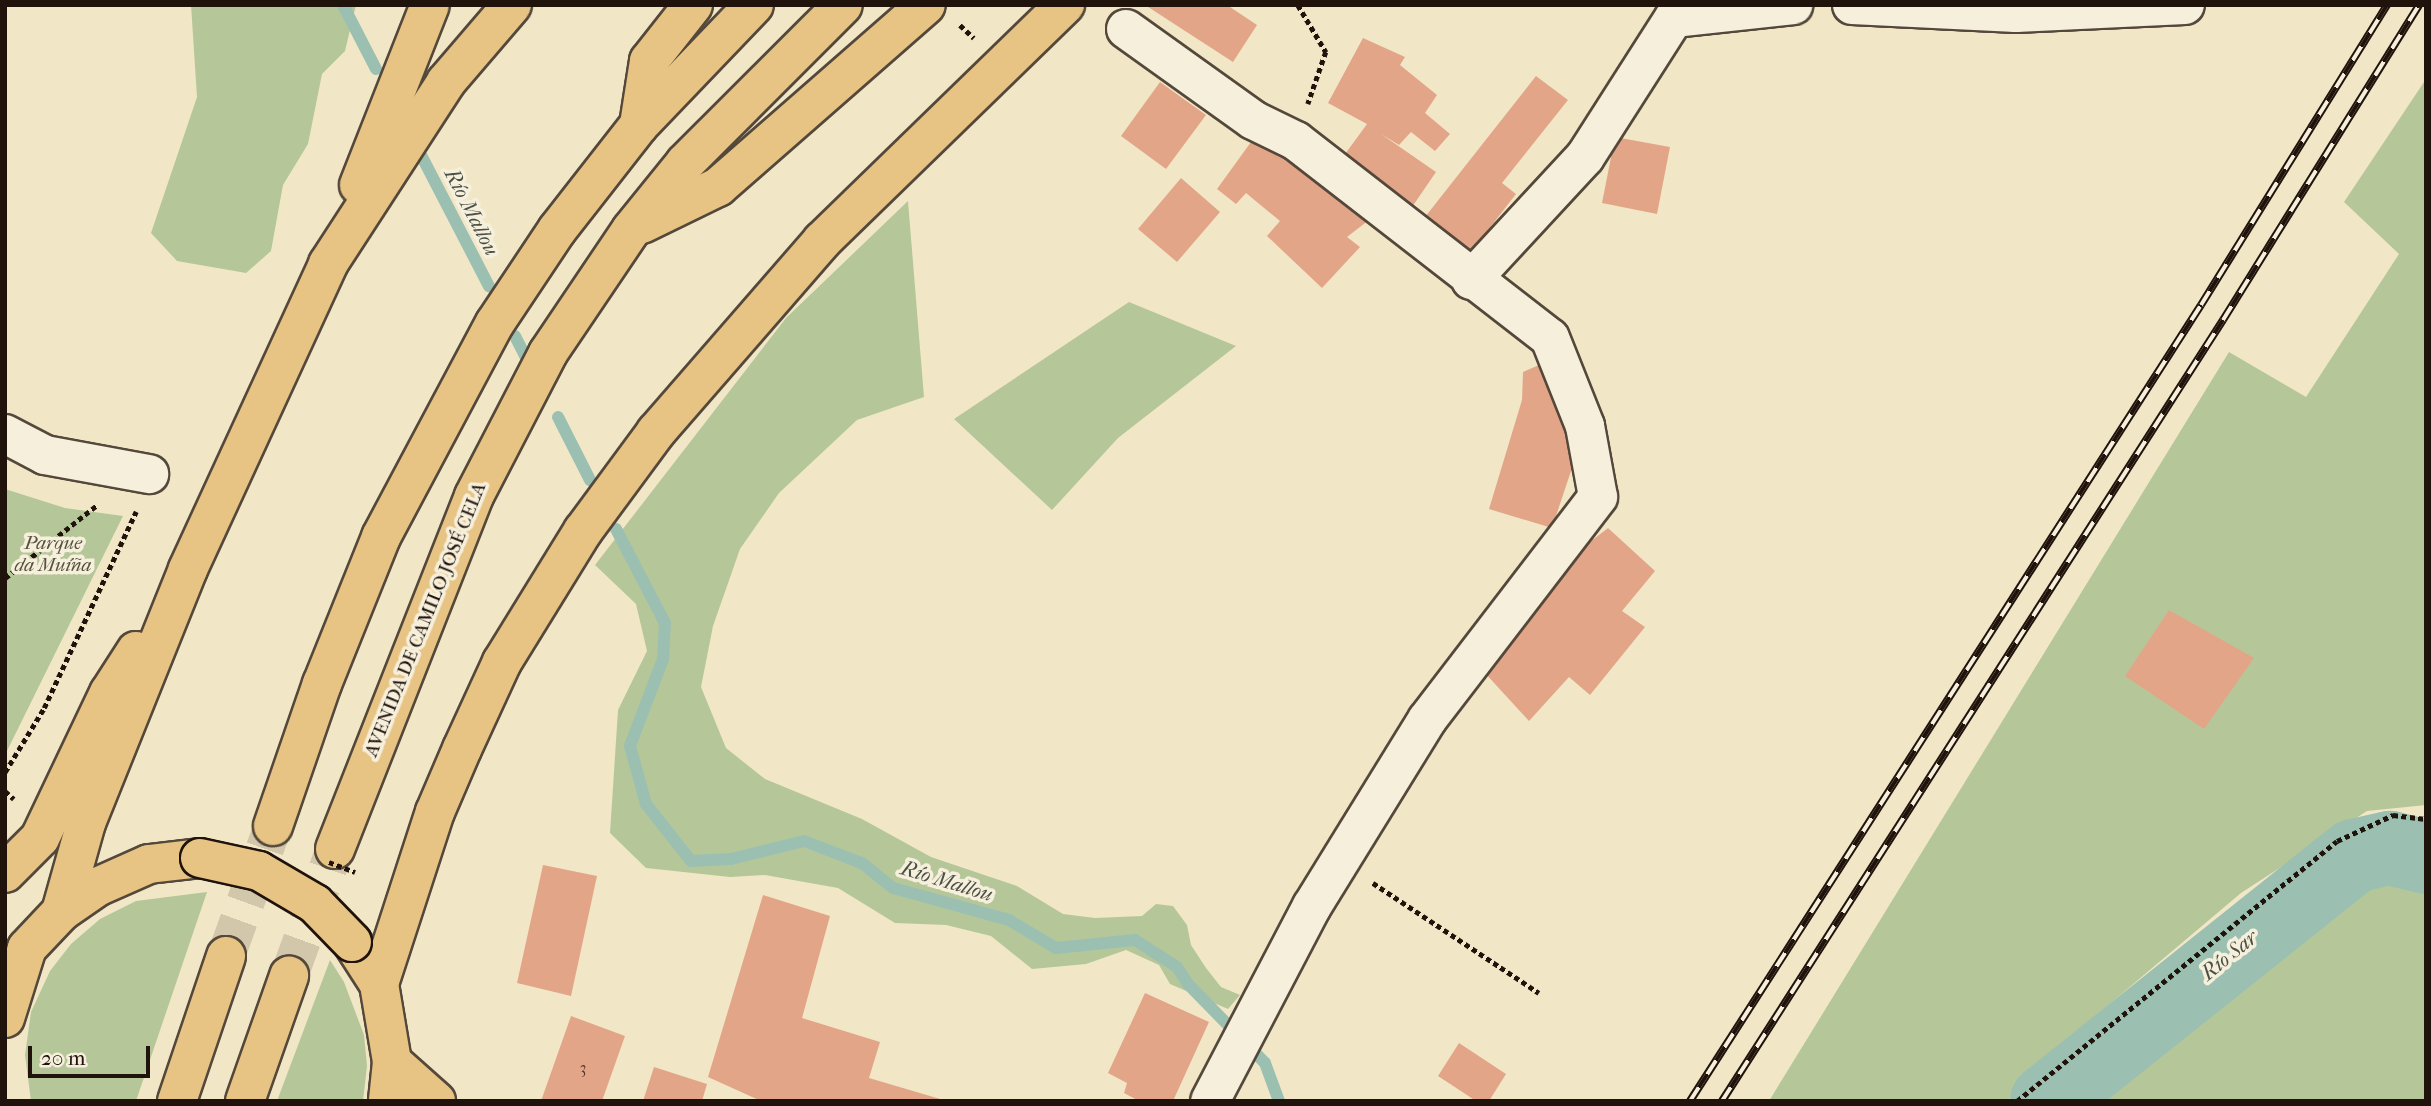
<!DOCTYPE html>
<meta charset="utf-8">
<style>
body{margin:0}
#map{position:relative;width:2431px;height:1106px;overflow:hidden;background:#f1e7c7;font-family:"IM FELL French Canon",serif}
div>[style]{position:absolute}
.green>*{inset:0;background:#b5c799}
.stream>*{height:12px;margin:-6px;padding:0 6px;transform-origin:6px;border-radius:6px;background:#9bc0b2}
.river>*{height:74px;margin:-37px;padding:0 37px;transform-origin:37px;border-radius:37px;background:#9bc0b2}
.building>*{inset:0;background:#e3a587}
.highway-tunnel>*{height:38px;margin-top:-19px;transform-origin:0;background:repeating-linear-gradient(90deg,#d2c7ab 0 38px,transparent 0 57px)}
.path>*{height:4.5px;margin-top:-2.25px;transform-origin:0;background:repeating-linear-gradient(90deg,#1f130c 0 5px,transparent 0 8.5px)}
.roads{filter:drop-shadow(2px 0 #54483b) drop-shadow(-2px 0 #54483b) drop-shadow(0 2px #54483b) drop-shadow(0 -2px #54483b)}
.minor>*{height:38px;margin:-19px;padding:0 19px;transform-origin:19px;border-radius:19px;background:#f6efdb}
.major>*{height:38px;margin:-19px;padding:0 19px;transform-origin:19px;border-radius:19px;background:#e8c484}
.highway>*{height:38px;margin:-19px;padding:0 19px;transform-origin:19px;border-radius:19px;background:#e8c484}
.rail>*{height:8px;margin-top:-4px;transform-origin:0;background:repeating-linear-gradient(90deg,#f6efdb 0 16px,#1f130c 0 32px);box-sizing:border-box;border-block:2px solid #1f130c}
.path-bridge>*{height:4.5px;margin-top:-2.25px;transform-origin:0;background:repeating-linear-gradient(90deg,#1f130c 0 5px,transparent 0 8.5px)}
.bridges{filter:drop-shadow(2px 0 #1f130c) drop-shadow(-2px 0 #1f130c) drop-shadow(0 2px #1f130c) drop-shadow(0 -2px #1f130c)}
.major-bridge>*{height:38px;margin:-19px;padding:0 19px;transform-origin:19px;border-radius:19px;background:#e8c484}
span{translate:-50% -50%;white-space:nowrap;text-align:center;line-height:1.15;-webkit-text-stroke:7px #f6efdb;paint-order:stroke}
.number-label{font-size:16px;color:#50382b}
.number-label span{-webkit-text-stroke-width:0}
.park-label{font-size:19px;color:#54523d;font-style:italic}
.street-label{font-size:19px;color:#1f130c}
.water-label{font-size:21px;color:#4a5046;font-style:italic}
.frame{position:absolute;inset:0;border:7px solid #1f130c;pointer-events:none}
.scale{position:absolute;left:28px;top:1046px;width:122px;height:32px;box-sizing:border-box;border:4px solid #1f130c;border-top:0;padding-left:9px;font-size:21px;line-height:24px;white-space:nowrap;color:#1f130c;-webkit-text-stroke:5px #f6efdb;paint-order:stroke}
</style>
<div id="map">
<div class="green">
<div style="clip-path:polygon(191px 5px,356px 5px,345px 51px,322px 74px,308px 144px,283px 185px,271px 251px,246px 273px,177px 261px,151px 233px,197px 97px)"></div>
<div style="clip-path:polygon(2426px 79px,2426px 805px,2367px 811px,2241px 893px,2093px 1018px,2007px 1101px,1769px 1101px,2229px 352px,2306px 397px,2399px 254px,2344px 202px)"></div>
<div style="clip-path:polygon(908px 201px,924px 397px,857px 420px,779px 493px,740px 549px,713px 626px,701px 687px,726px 748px,765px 779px,862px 819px,931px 857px,1017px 886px,1063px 914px,1095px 918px,1142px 916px,1156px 904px,1173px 906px,1187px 925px,1191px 945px,1206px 968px,1221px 987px,1240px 995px,1228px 1009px,1170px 984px,1159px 965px,1126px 950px,1086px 964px,1032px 969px,991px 936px,946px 925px,895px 923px,838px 888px,765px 875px,730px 877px,646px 868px,610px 833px,618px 710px,647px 651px,636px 604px,595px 565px,786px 318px)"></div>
<div style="clip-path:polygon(1129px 302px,1236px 346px,1118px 438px,1052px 510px,954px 419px)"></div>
<div style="clip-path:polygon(5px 489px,65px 508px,123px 516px,5px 755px)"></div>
<div style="clip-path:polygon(2381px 878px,2426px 891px,2426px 1101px,2095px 1101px)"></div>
<div style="clip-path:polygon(207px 892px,136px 1101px,31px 1101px,25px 1055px,31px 1012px,50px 971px,71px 944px,100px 919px,136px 901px)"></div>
<div style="clip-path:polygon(330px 960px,344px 982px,364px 1035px,367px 1066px,363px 1101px,277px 1101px)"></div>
</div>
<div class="stream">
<div style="left:343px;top:5px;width:72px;rotate:62.7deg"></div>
<div style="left:421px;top:155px;width:148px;rotate:62.6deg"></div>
<div style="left:515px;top:336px;width:35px;rotate:63deg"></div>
<div style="left:558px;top:417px;width:71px;rotate:63.1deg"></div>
<div style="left:616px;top:529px;width:106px;rotate:62.5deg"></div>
<div style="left:665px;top:623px;width:36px;rotate:93deg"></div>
<div style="left:663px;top:659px;width:93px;rotate:110.8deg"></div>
<div style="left:630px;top:746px;width:60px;rotate:74.6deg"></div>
<div style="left:646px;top:804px;width:73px;rotate:51.7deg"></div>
<div style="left:691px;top:861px;width:40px;rotate:-2.9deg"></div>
<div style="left:731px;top:859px;width:75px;rotate:-13.9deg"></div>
<div style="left:804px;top:841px;width:62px;rotate:20.8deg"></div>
<div style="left:862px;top:863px;width:40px;rotate:39deg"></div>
<div style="left:893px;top:888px;width:120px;rotate:15.4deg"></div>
<div style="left:1009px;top:920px;width:55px;rotate:30.8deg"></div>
<div style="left:1056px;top:948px;width:79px;rotate:-5.8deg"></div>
<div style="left:1135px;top:940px;width:50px;rotate:32.7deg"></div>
<div style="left:1177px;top:967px;width:20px;rotate:57deg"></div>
<div style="left:1188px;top:984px;width:110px;rotate:45.7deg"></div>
<div style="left:1265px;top:1063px;width:40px;rotate:69.8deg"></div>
</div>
<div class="river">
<div style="left:2047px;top:1101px;width:393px;rotate:-38.6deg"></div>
<div style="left:2354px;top:856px;width:37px;rotate:-13deg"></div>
<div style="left:2390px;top:848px;width:37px;rotate:14deg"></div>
</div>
<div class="building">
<div style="clip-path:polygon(1145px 5px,1227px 5px,1257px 25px,1233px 62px)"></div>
<div style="clip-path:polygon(1363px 38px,1405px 57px,1400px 65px,1437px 95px,1425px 113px,1450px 134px,1435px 151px,1411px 132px,1399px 145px,1381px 134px,1436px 172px,1410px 210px,1340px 161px,1367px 124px,1328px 103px)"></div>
<div style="clip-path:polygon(1536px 76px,1568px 100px,1502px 183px,1516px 194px,1471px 252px,1425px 217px)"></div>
<div style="clip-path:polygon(1160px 82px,1206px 115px,1166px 169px,1121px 136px)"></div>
<div style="clip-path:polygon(1615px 137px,1670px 147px,1657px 214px,1602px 203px)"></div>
<div style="clip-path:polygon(1251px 142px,1281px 147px,1369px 220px,1347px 237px,1360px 247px,1322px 288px,1267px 236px,1280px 221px,1246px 193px,1236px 204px,1217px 189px)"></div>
<div style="clip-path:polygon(1181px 178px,1220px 212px,1177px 262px,1138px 229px)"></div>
<div style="clip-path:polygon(1539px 365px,1578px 450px,1552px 528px,1489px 509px,1522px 400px,1523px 372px)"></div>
<div style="clip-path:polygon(1608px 528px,1655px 571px,1622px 611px,1645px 627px,1590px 695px,1569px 677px,1529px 721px,1484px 672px,1573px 555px)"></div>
<div style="clip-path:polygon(2169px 610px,2254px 658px,2204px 729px,2125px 676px)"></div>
<div style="clip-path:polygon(543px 865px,597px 876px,571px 996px,517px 983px)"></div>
<div style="clip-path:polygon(763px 895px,830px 916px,802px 1018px,880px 1042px,869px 1078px,947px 1101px,761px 1101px,708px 1077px)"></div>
<div style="clip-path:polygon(1145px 993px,1209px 1022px,1173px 1101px,1139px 1101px,1124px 1093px,1127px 1083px,1108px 1073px)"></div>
<div style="clip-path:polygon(571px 1016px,625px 1036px,602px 1101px,541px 1101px)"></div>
<div style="clip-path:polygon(1459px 1043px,1506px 1074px,1489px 1101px,1476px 1101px,1438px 1076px)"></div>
<div style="clip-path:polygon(654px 1067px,707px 1084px,702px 1101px,643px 1101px)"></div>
</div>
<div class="highway-tunnel">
<div style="left:226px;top:956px;width:138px;rotate:-70.1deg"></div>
<div style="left:289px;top:976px;width:135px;rotate:-70.1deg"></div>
</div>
<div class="path">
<div style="left:1298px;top:5px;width:55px;rotate:59.2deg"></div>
<div style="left:1326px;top:52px;width:55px;rotate:109.1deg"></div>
<div style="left:960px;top:25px;width:19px;rotate:43deg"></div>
<div style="left:5px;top:578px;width:116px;rotate:-38.4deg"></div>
<div style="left:5px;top:772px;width:75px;rotate:-58.6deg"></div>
<div style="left:44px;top:708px;width:217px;rotate:-64.9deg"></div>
<div style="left:5px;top:791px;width:12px;rotate:42deg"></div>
<div style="left:1373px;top:883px;width:199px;rotate:33.5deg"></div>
<div style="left:2017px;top:1101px;width:412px;rotate:-39.1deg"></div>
<div style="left:2337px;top:841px;width:62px;rotate:-24.9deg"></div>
<div style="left:2393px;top:815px;width:33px;rotate:7deg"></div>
</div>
<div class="roads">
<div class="minor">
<div style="left:1852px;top:5px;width:164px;rotate:2.8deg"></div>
<div style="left:2016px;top:13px;width:169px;rotate:-2.7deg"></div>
<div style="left:1126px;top:29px;width:156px;rotate:35.6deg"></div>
<div style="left:1253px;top:120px;width:48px;rotate:26deg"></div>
<div style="left:1296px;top:141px;width:321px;rotate:37.8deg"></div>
<div style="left:1550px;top:338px;width:95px;rotate:68.3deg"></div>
<div style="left:1585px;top:426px;width:72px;rotate:79.6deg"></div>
<div style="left:1598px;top:497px;width:281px;rotate:127.5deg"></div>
<div style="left:1427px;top:720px;width:219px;rotate:121.7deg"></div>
<div style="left:1312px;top:906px;width:220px;rotate:117.6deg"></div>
<div style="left:1471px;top:280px;width:168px;rotate:-47.2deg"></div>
<div style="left:1585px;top:157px;width:165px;rotate:-57.4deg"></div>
<div style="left:1674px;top:18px;width:120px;rotate:-6.2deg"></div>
<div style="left:5px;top:434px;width:45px;rotate:27.7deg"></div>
<div style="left:45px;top:455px;width:106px;rotate:10.4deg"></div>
</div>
<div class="major">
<div style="left:352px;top:942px;width:50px;rotate:57.3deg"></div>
<div style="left:379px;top:984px;width:79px;rotate:80.5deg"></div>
<div style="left:392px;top:1062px;width:39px;rotate:96deg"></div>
<div style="left:5px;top:1018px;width:73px;rotate:-72.6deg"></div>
<div style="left:27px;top:948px;width:50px;rotate:-46.6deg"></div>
<div style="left:61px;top:912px;width:44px;rotate:-34.8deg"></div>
<div style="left:97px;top:887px;width:57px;rotate:-23.9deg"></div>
<div style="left:149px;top:864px;width:51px;rotate:-6.7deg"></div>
<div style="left:392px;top:1062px;width:59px;rotate:41.6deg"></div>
</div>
<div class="highway">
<div style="left:639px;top:125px;width:65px;rotate:-81.1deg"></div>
<div style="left:649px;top:61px;width:71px;rotate:-51.8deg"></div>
<div style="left:359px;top:185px;width:193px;rotate:-68.5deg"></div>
<div style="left:642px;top:224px;width:85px;rotate:-26deg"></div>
<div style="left:718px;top:187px;width:276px;rotate:-41.2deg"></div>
<div style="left:273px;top:826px;width:150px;rotate:-71deg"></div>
<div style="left:322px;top:684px;width:158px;rotate:-68.1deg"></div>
<div style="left:381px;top:537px;width:242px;rotate:-62deg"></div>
<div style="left:495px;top:323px;width:112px;rotate:-56.3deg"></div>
<div style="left:557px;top:230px;width:133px;rotate:-52deg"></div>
<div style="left:639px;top:125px;width:166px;rotate:-46.2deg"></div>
<div style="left:335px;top:849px;width:379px;rotate:-68.5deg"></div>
<div style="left:474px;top:496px;width:161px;rotate:-62.6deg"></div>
<div style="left:548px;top:353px;width:148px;rotate:-56deg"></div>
<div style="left:631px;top:230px;width:86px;rotate:-51.1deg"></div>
<div style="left:685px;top:163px;width:223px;rotate:-45deg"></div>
<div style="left:5px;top:873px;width:49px;rotate:-45deg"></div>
<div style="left:40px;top:838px;width:161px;rotate:-64.6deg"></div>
<div style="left:109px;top:693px;width:50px;rotate:-57.3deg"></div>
<div style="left:61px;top:912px;width:92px;rotate:-74.3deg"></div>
<div style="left:86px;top:823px;width:274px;rotate:-68.1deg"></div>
<div style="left:188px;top:569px;width:336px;rotate:-65.3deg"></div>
<div style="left:328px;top:264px;width:217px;rotate:-57deg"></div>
<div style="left:446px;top:82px;width:101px;rotate:-49.4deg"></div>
<div style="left:379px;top:984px;width:181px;rotate:-72deg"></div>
<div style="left:435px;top:812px;width:69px;rotate:-66.8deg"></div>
<div style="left:462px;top:749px;width:96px;rotate:-65.3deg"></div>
<div style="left:502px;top:662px;width:154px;rotate:-58.3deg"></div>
<div style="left:583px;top:531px;width:123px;rotate:-53.6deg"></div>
<div style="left:656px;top:432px;width:253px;rotate:-49deg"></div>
<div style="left:822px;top:241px;width:339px;rotate:-44.2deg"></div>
<div style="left:177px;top:1101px;width:153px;rotate:-71.3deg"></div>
<div style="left:245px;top:1101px;width:133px;rotate:-70.6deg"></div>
</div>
</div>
<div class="rail">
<div style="left:1690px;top:1101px;width:946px;rotate:-57.3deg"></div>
<div style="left:2201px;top:305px;width:353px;rotate:-58.2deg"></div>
<div style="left:1722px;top:1101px;width:928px;rotate:-57.32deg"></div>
<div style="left:2223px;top:320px;width:371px;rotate:-58.1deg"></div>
</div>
<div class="path-bridge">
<div style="left:329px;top:862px;width:28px;rotate:21deg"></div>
</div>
<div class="bridges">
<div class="major-bridge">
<div style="left:200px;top:858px;width:60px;rotate:12.4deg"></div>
<div style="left:259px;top:871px;width:65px;rotate:30.5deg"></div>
<div style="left:315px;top:904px;width:53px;rotate:45.8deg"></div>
</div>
</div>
<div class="number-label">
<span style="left:583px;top:1068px">3</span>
</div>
<div class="park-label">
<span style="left:53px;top:555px">Parque<br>da Muíña</span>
</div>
<div class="street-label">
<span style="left:426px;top:620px;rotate:-68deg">AVENIDA DE CAMILO JOSÉ CELA</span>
</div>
<div class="water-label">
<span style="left:472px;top:212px;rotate:63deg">Río Mallou</span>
<span style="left:947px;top:881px;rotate:17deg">Río Mallou</span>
<span style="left:2229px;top:955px;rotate:-39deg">Río Sar</span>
</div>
<div class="frame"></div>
<div class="scale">20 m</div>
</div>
